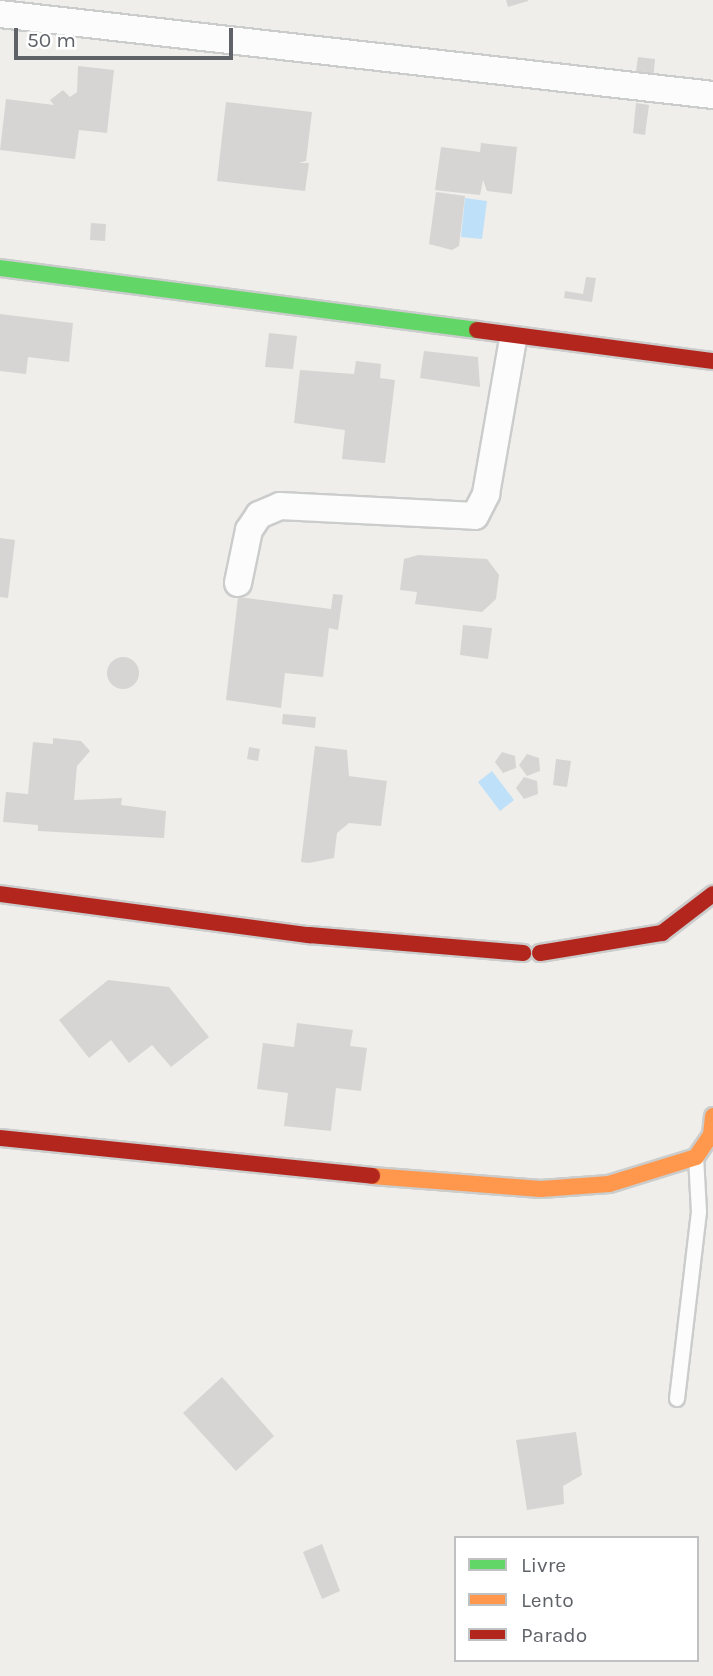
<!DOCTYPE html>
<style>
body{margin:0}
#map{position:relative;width:713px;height:1676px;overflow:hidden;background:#efeeea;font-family:Karla,sans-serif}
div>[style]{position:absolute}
.water>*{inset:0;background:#bfe0f9}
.building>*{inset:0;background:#d6d5d3}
.round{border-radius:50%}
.roads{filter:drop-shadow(2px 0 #cbcccc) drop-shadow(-2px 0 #cbcccc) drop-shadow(0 2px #cbcccc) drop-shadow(0 -2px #cbcccc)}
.lane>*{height:14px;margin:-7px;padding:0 7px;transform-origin:7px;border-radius:7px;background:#fdfcfc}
.street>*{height:26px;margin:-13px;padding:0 13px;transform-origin:13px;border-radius:13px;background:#fdfcfc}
.fast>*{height:16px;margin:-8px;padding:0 8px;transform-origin:8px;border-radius:8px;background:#63d668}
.slow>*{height:16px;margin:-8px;padding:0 8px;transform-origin:8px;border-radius:8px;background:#ff974d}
.jam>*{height:16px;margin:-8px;padding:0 8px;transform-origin:8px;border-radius:8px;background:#b3261e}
span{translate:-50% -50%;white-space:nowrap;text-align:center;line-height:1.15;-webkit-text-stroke:6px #fff;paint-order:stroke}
.legend{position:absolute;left:454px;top:1536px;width:245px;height:126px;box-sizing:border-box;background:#fff;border:2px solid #bfc1c3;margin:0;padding:9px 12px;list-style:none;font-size:21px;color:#5f6368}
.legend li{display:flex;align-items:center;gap:14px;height:35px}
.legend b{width:35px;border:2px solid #bfc1c3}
.scale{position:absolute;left:14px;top:28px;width:219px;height:32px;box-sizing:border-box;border:4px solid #5f6368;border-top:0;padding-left:9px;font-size:21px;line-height:24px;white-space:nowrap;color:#5f6368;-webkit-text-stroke:5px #fff;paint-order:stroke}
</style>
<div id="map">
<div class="water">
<div style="clip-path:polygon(465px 198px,487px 201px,482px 239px,461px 237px)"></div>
<div style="clip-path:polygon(492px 771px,514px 800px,500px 811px,478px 782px)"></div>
</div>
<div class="building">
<div style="clip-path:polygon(506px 0,528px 0,528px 1px,508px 7px)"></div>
<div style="clip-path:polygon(638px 57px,655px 59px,653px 81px,635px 78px)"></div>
<div style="clip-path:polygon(78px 66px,114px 70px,107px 133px,79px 130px,75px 159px,0 150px,6px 99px,54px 105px,50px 100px,63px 90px,70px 97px,77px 92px)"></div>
<div style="clip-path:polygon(226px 102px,312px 112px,306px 161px,299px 163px,309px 163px,305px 191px,217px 181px)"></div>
<div style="clip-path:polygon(636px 103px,649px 105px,645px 135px,633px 133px)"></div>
<div style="clip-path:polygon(481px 143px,517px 147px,512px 194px,487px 191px,483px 180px,480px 195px,435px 190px,441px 147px,480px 152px)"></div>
<div style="clip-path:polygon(436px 192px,465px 196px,459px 246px,452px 250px,429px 244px)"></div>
<div style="clip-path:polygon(91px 223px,106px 224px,105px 241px,90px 240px)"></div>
<div style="clip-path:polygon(586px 277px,596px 278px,592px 302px,564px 298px,565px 291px,583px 294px)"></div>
<div style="clip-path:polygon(0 314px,73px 323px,69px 362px,28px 357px,26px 374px,0 371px)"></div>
<div style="clip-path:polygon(269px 333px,297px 336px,293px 369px,265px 367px)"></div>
<div style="clip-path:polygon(424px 351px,478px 357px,480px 387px,420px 378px)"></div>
<div style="clip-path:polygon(356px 361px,381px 364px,380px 378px,395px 380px,385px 463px,342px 459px,345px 430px,294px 423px,300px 370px,354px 374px)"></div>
<div style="clip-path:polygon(0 538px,15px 540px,8px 598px,0 597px)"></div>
<div style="clip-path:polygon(418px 555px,487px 559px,499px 575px,496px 599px,482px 612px,415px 604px,417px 592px,400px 590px,404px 559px)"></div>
<div style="clip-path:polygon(333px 594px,343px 595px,338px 630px,329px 628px,323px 677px,285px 673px,281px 708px,226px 700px,238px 597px,331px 609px)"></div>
<div style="clip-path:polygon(463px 625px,492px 628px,488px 659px,460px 655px)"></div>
<div class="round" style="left:107px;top:657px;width:32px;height:32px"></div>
<div style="clip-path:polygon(283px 714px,316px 717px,315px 728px,282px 724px)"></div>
<div style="clip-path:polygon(53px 738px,81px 741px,90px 751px,77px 766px,74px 800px,122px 798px,121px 805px,166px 811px,164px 838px,38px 831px,38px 825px,3px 822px,6px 792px,28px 794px,33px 742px,53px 744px)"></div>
<div style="clip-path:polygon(315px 746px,347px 750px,349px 776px,387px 781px,381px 826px,349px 823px,337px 833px,334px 858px,309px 863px,301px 862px)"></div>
<div style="clip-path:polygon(249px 747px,260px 749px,258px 761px,247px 759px)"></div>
<div style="clip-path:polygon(502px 752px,515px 756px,516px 768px,503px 773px,495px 762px)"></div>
<div style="clip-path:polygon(527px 754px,539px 758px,540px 771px,527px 776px,519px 765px)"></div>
<div style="clip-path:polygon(556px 759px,571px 761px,567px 787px,553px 785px)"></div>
<div style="clip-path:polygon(524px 777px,537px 781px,538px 794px,524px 799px,516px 788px)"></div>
<div style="clip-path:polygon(108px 980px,169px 987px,209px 1037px,171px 1067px,152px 1045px,129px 1063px,111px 1040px,89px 1058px,59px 1020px)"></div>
<div style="clip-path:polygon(297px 1023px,353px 1030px,350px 1046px,367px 1048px,361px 1091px,336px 1088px,331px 1131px,284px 1126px,288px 1093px,257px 1089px,263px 1043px,294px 1047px)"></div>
<div style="clip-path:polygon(222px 1377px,274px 1436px,236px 1471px,183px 1413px)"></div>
<div style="clip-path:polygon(576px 1432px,582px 1475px,563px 1486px,564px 1504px,527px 1510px,516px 1440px)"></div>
<div style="clip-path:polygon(322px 1544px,340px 1591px,322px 1599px,303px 1552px)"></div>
</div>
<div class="roads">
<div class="lane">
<div style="left:677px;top:1399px;width:188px;rotate:-83.3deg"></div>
<div style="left:699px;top:1212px;width:55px;rotate:-93.1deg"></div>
</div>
<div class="street">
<div style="left:0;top:14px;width:718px;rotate:6.48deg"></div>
<div style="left:238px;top:583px;width:54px;rotate:-78.3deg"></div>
<div style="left:249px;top:530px;width:18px;rotate:-56deg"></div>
<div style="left:259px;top:515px;width:23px;rotate:-23deg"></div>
<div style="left:280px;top:506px;width:195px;rotate:2.9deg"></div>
<div style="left:475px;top:516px;width:25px;rotate:-63deg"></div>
<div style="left:486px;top:494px;width:156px;rotate:-80.1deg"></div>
</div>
<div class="fast">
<div style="left:0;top:268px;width:481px;rotate:7.4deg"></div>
</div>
<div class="slow">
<div style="left:372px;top:1176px;width:169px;rotate:4.4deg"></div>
<div style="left:541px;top:1189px;width:68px;rotate:-4.2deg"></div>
<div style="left:609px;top:1184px;width:91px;rotate:-17.2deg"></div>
<div style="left:696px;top:1157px;width:27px;rotate:-56deg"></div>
<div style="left:711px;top:1135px;width:19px;rotate:-84deg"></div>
</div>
<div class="jam">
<div style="left:477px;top:330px;width:238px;rotate:7.5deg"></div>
<div style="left:0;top:894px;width:312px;rotate:7.6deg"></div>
<div style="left:309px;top:935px;width:215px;rotate:4.8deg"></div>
<div style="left:540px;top:953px;width:124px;rotate:-9.3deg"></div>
<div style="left:662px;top:933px;width:64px;rotate:-37.4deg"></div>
<div style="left:0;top:1138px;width:374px;rotate:5.8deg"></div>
</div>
</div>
<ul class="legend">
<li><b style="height:9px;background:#63d668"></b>Livre</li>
<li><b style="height:9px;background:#ff974d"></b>Lento</li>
<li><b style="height:9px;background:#b3261e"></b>Parado</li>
</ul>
<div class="scale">50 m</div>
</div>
